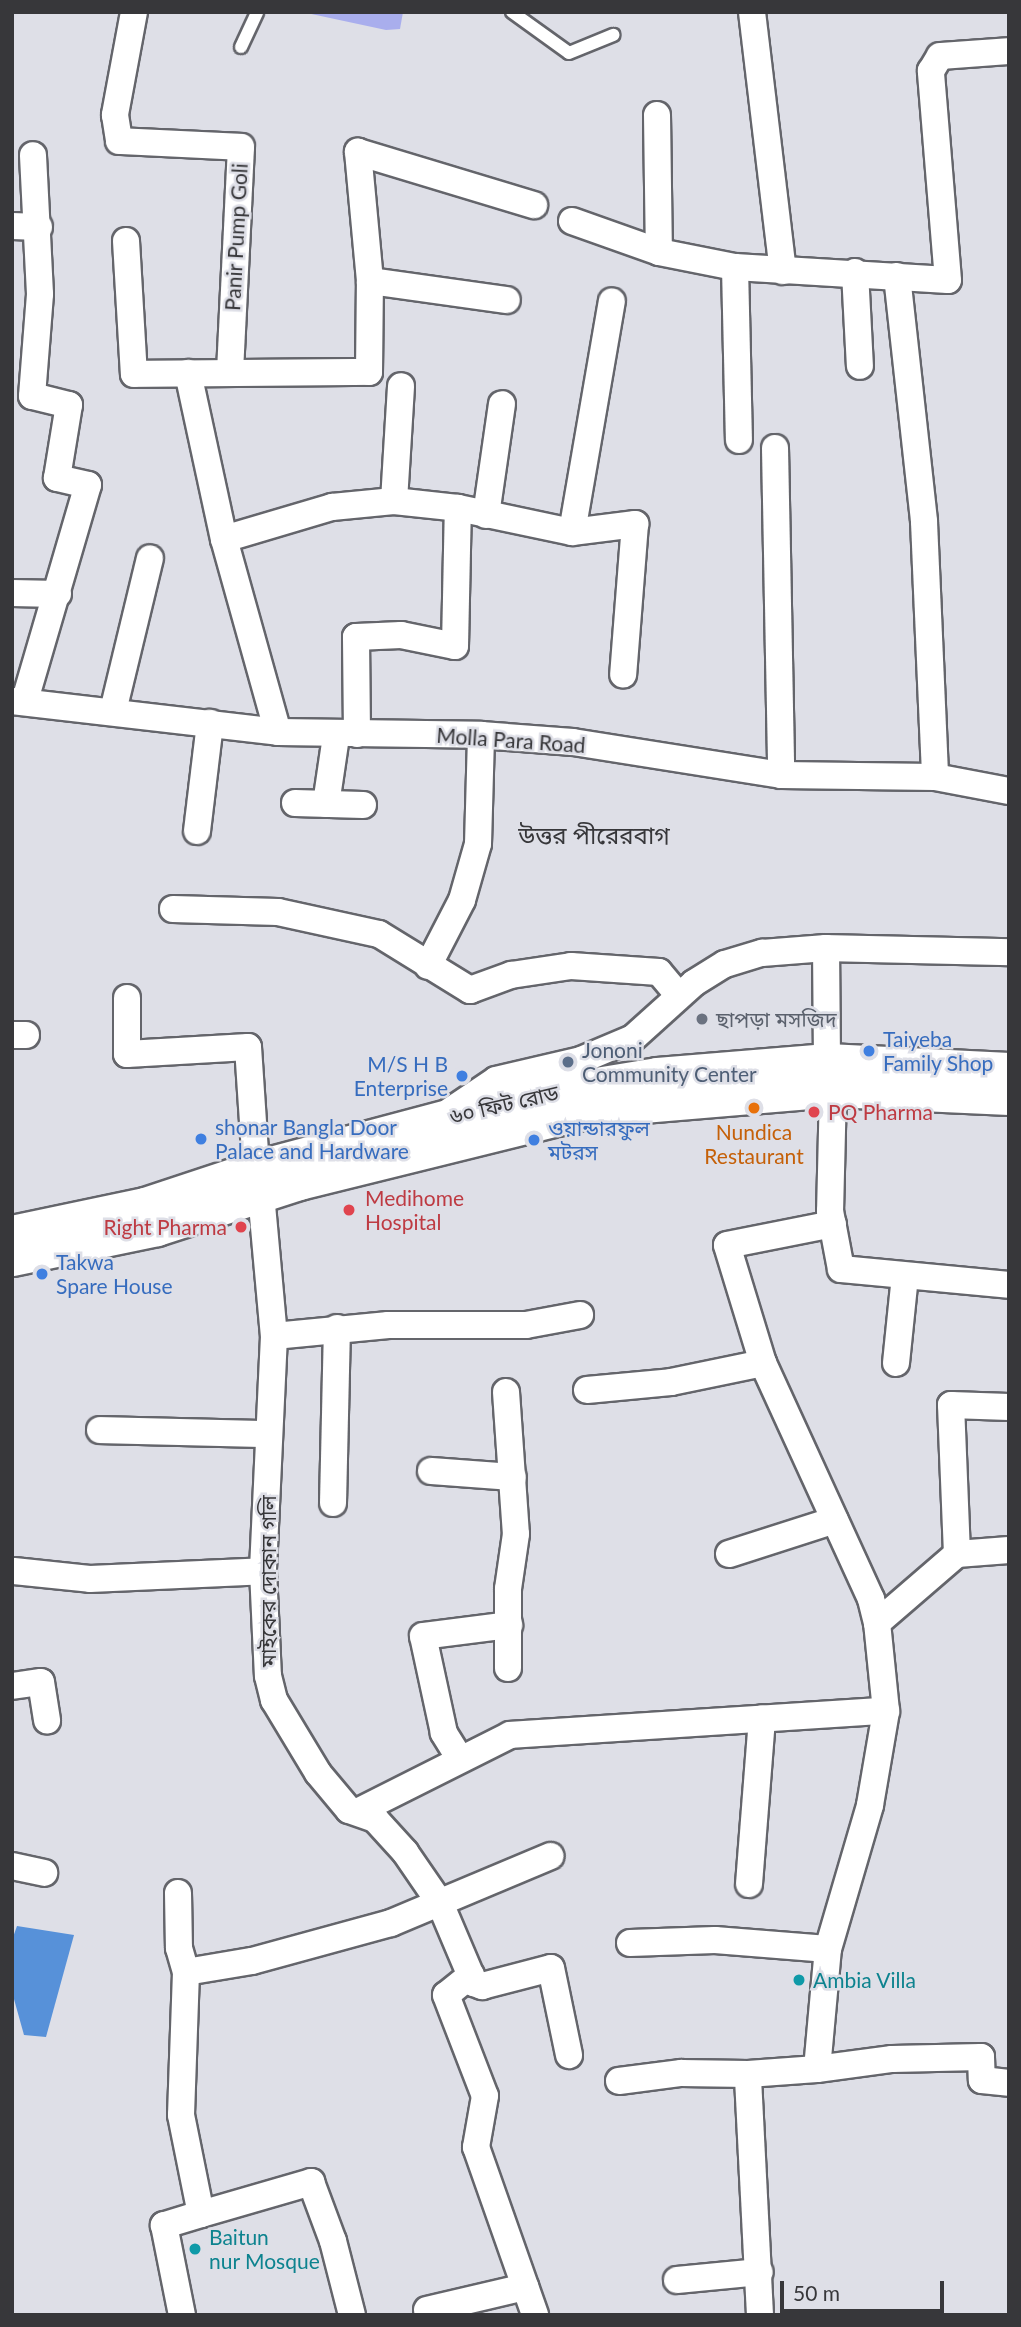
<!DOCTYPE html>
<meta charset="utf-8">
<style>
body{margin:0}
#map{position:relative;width:1021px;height:2327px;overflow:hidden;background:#dedfe7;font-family:Lato,"Noto Sans Bengali",sans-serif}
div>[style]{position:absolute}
.green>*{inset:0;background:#a9aeed}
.water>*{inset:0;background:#5791d9}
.roads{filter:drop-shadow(2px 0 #64656b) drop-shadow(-2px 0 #64656b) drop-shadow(0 2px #64656b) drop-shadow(0 -2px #64656b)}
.service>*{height:12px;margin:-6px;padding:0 6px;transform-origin:6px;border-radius:6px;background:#fff}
.minor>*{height:26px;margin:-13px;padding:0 13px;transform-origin:13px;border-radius:13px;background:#fff}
.tertiary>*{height:33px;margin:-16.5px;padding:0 16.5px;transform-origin:16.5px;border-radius:16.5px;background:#fff}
.dots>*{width:19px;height:19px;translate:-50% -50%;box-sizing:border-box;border:4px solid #dedfe7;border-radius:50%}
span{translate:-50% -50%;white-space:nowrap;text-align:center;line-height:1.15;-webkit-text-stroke:5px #dedfe7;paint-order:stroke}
.street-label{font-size:21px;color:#37373a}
.worship-label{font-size:21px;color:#5b616d}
.left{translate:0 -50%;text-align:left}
.shop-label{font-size:21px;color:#366cbe}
.right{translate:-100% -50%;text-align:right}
.service-label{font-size:21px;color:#4e5e75}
.health-label{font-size:21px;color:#be3a42}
.food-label{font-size:21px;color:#c56008}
.culture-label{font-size:21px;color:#0d838f}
.quarter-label{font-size:24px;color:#37373a}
.frame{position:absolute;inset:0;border:14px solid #37373a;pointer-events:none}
.scale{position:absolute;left:780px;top:2281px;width:164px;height:32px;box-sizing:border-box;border:4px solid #37373a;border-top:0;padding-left:9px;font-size:21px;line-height:24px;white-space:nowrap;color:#37373a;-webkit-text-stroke:5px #dedfe7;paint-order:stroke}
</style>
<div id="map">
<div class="green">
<div style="clip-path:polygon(302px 12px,403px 12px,400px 29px,386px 30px)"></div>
</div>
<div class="water">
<div style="clip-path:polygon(17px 1926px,74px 1935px,46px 2037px,24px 2035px,12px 1992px,12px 1940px)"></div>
</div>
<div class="roads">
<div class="service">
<div style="left:512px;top:12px;width:70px;rotate:35.7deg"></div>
<div style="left:569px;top:53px;width:48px;rotate:-22.2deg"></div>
<div style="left:241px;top:47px;width:38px;rotate:-65deg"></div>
</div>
<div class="minor">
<div style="left:134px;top:12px;width:105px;rotate:100.5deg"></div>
<div style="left:115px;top:115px;width:26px;rotate:81deg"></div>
<div style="left:119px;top:141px;width:122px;rotate:2.8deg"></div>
<div style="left:241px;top:147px;width:224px;rotate:92.8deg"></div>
<div style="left:752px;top:12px;width:261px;rotate:83.2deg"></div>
<div style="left:657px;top:115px;width:137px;rotate:89.2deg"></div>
<div style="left:572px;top:221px;width:92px;rotate:19.6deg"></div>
<div style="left:659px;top:252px;width:77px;rotate:11.2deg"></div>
<div style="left:735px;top:267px;width:213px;rotate:3.5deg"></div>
<div style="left:948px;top:280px;width:210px;rotate:-94.7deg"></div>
<div style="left:931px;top:71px;width:17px;rotate:-59deg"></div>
<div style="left:940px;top:56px;width:69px;rotate:-4.1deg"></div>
<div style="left:12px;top:226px;width:27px;rotate:2deg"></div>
<div style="left:126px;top:241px;width:133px;rotate:86.6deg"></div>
<div style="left:134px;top:374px;width:235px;rotate:-0.5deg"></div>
<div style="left:369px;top:372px;width:91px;rotate:-89.4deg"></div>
<div style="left:370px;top:281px;width:130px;rotate:-95.3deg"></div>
<div style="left:358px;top:152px;width:184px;rotate:16.8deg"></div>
<div style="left:735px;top:267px;width:173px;rotate:88.7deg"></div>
<div style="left:855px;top:272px;width:94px;rotate:87deg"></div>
<div style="left:897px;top:276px;width:247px;rotate:83.7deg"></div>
<div style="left:924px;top:522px;width:255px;rotate:87.5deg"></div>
<div style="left:370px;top:281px;width:138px;rotate:7.9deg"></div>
<div style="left:188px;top:373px;width:170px;rotate:77.8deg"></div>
<div style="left:224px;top:539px;width:200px;rotate:74.4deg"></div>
<div style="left:775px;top:448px;width:327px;rotate:88.9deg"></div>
<div style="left:394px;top:501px;width:115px;rotate:-86.5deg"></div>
<div style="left:486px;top:515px;width:112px;rotate:-81.8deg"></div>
<div style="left:572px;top:532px;width:64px;rotate:-7.2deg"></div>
<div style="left:635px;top:524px;width:151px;rotate:94.5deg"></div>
<div style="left:224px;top:539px;width:113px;rotate:-16.5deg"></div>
<div style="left:332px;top:507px;width:62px;rotate:-5.5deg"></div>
<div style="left:394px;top:501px;width:64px;rotate:6.2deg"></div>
<div style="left:458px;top:508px;width:116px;rotate:11.9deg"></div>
<div style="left:572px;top:532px;width:234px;rotate:-80.2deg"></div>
<div style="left:12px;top:593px;width:46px;rotate:1.2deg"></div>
<div style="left:25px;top:700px;width:224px;rotate:-73.7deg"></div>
<div style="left:88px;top:485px;width:32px;rotate:-167deg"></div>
<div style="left:57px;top:478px;width:74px;rotate:-80.7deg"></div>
<div style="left:69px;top:405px;width:38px;rotate:-166deg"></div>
<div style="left:32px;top:396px;width:102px;rotate:-85.5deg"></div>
<div style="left:40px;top:294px;width:139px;rotate:-92.9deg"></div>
<div style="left:12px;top:701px;width:268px;rotate:6.6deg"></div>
<div style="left:278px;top:732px;width:203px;rotate:0.8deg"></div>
<div style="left:481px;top:735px;width:92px;rotate:4.4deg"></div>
<div style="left:573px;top:742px;width:211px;rotate:9deg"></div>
<div style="left:781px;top:775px;width:154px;rotate:0.7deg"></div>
<div style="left:935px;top:777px;width:75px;rotate:10.7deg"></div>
<div style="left:113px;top:711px;width:157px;rotate:-76.4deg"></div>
<div style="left:357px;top:734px;width:97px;rotate:-90.6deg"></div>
<div style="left:356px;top:637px;width:45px;rotate:-2.5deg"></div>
<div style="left:401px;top:635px;width:55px;rotate:11.5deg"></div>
<div style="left:455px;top:646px;width:138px;rotate:-88.8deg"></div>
<div style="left:295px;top:803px;width:68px;rotate:1.7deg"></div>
<div style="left:326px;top:804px;width:69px;rotate:-81.6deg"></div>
<div style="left:197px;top:831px;width:109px;rotate:-83.1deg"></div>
<div style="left:173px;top:909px;width:105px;rotate:1.6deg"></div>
<div style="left:278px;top:912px;width:103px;rotate:12.3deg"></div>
<div style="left:379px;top:934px;width:107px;rotate:31.6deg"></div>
<div style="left:470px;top:990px;width:44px;rotate:-20.1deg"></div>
<div style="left:511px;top:975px;width:61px;rotate:-8.5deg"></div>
<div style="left:571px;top:966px;width:88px;rotate:3.9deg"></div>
<div style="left:659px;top:972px;width:31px;rotate:50deg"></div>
<div style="left:428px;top:966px;width:74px;rotate:-62.7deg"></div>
<div style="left:462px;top:900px;width:58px;rotate:-74.1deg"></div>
<div style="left:478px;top:844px;width:109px;rotate:-88.4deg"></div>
<div style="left:127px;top:998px;width:56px;rotate:90deg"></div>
<div style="left:127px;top:1054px;width:121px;rotate:-3.3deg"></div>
<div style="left:248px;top:1047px;width:120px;rotate:86.2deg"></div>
<div style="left:12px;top:1035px;width:14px"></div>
<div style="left:827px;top:1060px;width:112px;rotate:-90.5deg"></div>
<div style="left:826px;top:948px;width:183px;rotate:1.3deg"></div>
<div style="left:833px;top:1090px;width:121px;rotate:91.4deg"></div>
<div style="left:830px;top:1211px;width:59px;rotate:79.3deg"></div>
<div style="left:841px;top:1269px;width:169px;rotate:5.4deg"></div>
<div style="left:450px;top:1111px;width:55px;rotate:-34deg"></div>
<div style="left:496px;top:1080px;width:87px;rotate:-13.2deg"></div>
<div style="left:581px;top:1060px;width:56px;rotate:-22.9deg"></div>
<div style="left:633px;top:1038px;width:82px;rotate:-42deg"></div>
<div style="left:694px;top:983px;width:36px;rotate:-32deg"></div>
<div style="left:725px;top:964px;width:39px;rotate:-17deg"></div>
<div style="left:762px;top:953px;width:64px;rotate:-4.5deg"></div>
<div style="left:261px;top:1194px;width:143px;rotate:84.8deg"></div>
<div style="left:274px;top:1336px;width:235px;rotate:92.7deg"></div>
<div style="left:263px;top:1571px;width:105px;rotate:87.3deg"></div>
<div style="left:268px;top:1676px;width:25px;rotate:76deg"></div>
<div style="left:274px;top:1700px;width:85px;rotate:58.9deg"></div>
<div style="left:318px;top:1773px;width:48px;rotate:50deg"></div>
<div style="left:349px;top:1810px;width:28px;rotate:19deg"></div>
<div style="left:375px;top:1819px;width:45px;rotate:47.7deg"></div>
<div style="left:405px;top:1852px;width:62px;rotate:55.5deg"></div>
<div style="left:440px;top:1903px;width:87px;rotate:67deg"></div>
<div style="left:474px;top:1983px;width:9px;rotate:21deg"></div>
<div style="left:482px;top:1986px;width:71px;rotate:-14.6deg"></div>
<div style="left:551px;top:1968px;width:89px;rotate:78.3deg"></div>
<div style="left:274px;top:1336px;width:115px;rotate:-5.5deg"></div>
<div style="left:388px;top:1325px;width:138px"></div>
<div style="left:526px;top:1325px;width:55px;rotate:-10.5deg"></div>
<div style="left:763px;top:1363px;width:123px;rotate:-107deg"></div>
<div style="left:727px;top:1245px;width:108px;rotate:-11.2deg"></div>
<div style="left:896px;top:1363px;width:87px;rotate:-84.1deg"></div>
<div style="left:587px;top:1390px;width:84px;rotate:-5.4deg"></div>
<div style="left:671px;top:1382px;width:94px;rotate:-11.7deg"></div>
<div style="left:763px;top:1363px;width:260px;rotate:65.4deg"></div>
<div style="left:871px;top:1599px;width:25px;rotate:76deg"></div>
<div style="left:506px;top:1392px;width:142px;rotate:86deg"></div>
<div style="left:516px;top:1534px;width:56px;rotate:98.3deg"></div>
<div style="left:508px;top:1589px;width:79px;rotate:90deg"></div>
<div style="left:100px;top:1430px;width:169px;rotate:1.4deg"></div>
<div style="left:431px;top:1471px;width:82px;rotate:4.2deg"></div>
<div style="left:333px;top:1503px;width:175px;rotate:-88.7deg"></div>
<div style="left:729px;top:1554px;width:111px;rotate:-17.8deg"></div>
<div style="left:957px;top:1554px;width:149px;rotate:-92.3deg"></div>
<div style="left:951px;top:1405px;width:58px;rotate:2deg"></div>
<div style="left:14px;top:1571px;width:76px;rotate:6deg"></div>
<div style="left:90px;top:1579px;width:173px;rotate:-2.6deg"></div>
<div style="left:12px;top:1686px;width:29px;rotate:-8deg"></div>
<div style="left:41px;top:1682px;width:39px;rotate:81deg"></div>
<div style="left:460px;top:1759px;width:31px;rotate:-122deg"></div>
<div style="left:444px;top:1733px;width:99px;rotate:-102.2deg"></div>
<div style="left:423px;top:1636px;width:87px;rotate:-7.3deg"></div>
<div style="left:359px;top:1811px;width:169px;rotate:-26.7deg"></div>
<div style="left:510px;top:1735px;width:377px;rotate:-3.7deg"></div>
<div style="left:12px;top:1866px;width:33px;rotate:12deg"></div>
<div style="left:749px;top:1884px;width:166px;rotate:-85.5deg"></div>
<div style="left:178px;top:1893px;width:55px;rotate:89deg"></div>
<div style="left:179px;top:1948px;width:25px;rotate:74deg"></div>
<div style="left:186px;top:1972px;width:143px;rotate:92deg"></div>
<div style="left:181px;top:2115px;width:101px;rotate:78.6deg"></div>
<div style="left:201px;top:2214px;width:39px;rotate:163deg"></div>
<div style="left:164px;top:2225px;width:92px;rotate:78.7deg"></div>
<div style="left:630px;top:1943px;width:85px;rotate:-2deg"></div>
<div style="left:715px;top:1940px;width:113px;rotate:4.6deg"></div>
<div style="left:186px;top:1972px;width:67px;rotate:-9.5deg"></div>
<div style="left:252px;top:1961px;width:144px;rotate:-15.3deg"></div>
<div style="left:391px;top:1923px;width:173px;rotate:-22.8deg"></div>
<div style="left:471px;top:1975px;width:32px;rotate:141deg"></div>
<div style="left:446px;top:1995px;width:108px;rotate:68.9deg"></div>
<div style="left:485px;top:2096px;width:52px;rotate:100deg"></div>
<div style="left:476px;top:2147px;width:178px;rotate:70.6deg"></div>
<div style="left:817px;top:2069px;width:76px;rotate:-7.6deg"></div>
<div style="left:892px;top:2059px;width:89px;rotate:-1.3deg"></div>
<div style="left:981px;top:2057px;width:23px;rotate:88deg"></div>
<div style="left:982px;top:2080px;width:27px;rotate:6deg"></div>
<div style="left:619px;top:2081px;width:63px;rotate:-7.4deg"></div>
<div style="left:681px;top:2073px;width:67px;rotate:0.9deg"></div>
<div style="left:201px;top:2214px;width:115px;rotate:-16.2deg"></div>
<div style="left:311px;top:2182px;width:63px;rotate:69.6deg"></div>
<div style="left:333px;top:2241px;width:76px;rotate:75.6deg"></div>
<div style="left:677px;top:2280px;width:83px;rotate:-5.5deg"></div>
<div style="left:427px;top:2310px;width:101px;rotate:-13.2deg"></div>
<div style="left:760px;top:2315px;width:241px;rotate:-92.9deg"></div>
<div style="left:748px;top:2074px;width:69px;rotate:-4.1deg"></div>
<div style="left:817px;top:2069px;width:121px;rotate:-84.8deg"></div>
<div style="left:828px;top:1949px;width:150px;rotate:-73.7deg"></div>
<div style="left:870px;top:1805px;width:95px;rotate:-80.3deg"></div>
<div style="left:886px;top:1711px;width:88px;rotate:-95.8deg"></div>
<div style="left:877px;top:1623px;width:106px;rotate:-40.8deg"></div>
<div style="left:957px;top:1554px;width:52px;rotate:-4.4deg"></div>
</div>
<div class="tertiary">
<div style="left:12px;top:1232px;width:136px;rotate:-11.9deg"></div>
<div style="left:145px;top:1204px;width:117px;rotate:-18.4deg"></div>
<div style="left:256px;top:1167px;width:249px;rotate:-14.9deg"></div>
<div style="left:497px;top:1103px;width:89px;rotate:-11.1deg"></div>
<div style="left:584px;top:1086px;width:74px;rotate:-9.3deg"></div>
<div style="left:657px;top:1074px;width:171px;rotate:-4.7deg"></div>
<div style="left:827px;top:1060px;width:182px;rotate:2.8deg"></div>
<div style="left:12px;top:1259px;width:148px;rotate:-11.7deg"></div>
<div style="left:157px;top:1229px;width:149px;rotate:-17.9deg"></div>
<div style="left:299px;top:1183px;width:305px;rotate:-13.9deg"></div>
<div style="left:595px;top:1110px;width:239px;rotate:-4.8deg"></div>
<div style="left:833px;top:1090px;width:176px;rotate:2.6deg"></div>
</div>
</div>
<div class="dots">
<div style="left:702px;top:1019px;background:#6b7280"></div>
<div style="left:869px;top:1051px;background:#3f7fe0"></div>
<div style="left:568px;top:1062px;background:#5c6f8a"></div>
<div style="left:462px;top:1076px;background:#3f7fe0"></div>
<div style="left:754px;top:1108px;background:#e8710a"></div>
<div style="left:814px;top:1112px;background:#e0444e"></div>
<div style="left:201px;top:1139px;background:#3f7fe0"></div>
<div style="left:534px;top:1140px;background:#3f7fe0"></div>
<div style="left:349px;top:1210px;background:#e0444e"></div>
<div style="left:241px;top:1227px;background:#e0444e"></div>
<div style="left:42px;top:1274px;background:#3f7fe0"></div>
<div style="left:799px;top:1980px;background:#0f9aa8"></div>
<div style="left:195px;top:2249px;background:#0f9aa8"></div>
</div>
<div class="street-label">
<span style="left:236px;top:237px;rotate:-87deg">Panir Pump Goli</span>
<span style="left:511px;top:740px;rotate:4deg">Molla Para Road</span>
<span style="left:504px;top:1104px;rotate:-13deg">৬০ ফিট রোড</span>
<span style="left:268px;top:1581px;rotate:-90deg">মাইকের দোকান গলি</span>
</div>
<div class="worship-label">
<span class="left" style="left:716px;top:1019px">ছাপড়া মসজিদ</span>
</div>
<div class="shop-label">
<span class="left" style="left:883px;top:1051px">Taiyeba<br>Family Shop</span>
<span class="right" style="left:448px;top:1076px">M/S H B<br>Enterprise</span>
<span class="left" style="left:215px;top:1139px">shonar Bangla Door<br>Palace and Hardware</span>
<span class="left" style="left:548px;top:1140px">ওয়ান্ডারফুল<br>মটরস</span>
<span class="left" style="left:56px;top:1274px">Takwa<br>Spare House</span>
</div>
<div class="service-label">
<span class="left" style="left:582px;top:1062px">Jononi<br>Community Center</span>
</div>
<div class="health-label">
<span class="left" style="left:828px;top:1112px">PQ Pharma</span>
<span class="left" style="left:365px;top:1210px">Medihome<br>Hospital</span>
<span class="right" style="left:227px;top:1227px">Right Pharma</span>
</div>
<div class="food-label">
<span style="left:754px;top:1144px">Nundica<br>Restaurant</span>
</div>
<div class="culture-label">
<span class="left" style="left:813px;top:1980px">Ambia Villa</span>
<span class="left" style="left:209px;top:2249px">Baitun<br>nur Mosque</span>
</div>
<div class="quarter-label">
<span style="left:594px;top:835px">উত্তর পীরেরবাগ</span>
</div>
<div class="frame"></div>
<div class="scale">50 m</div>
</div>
